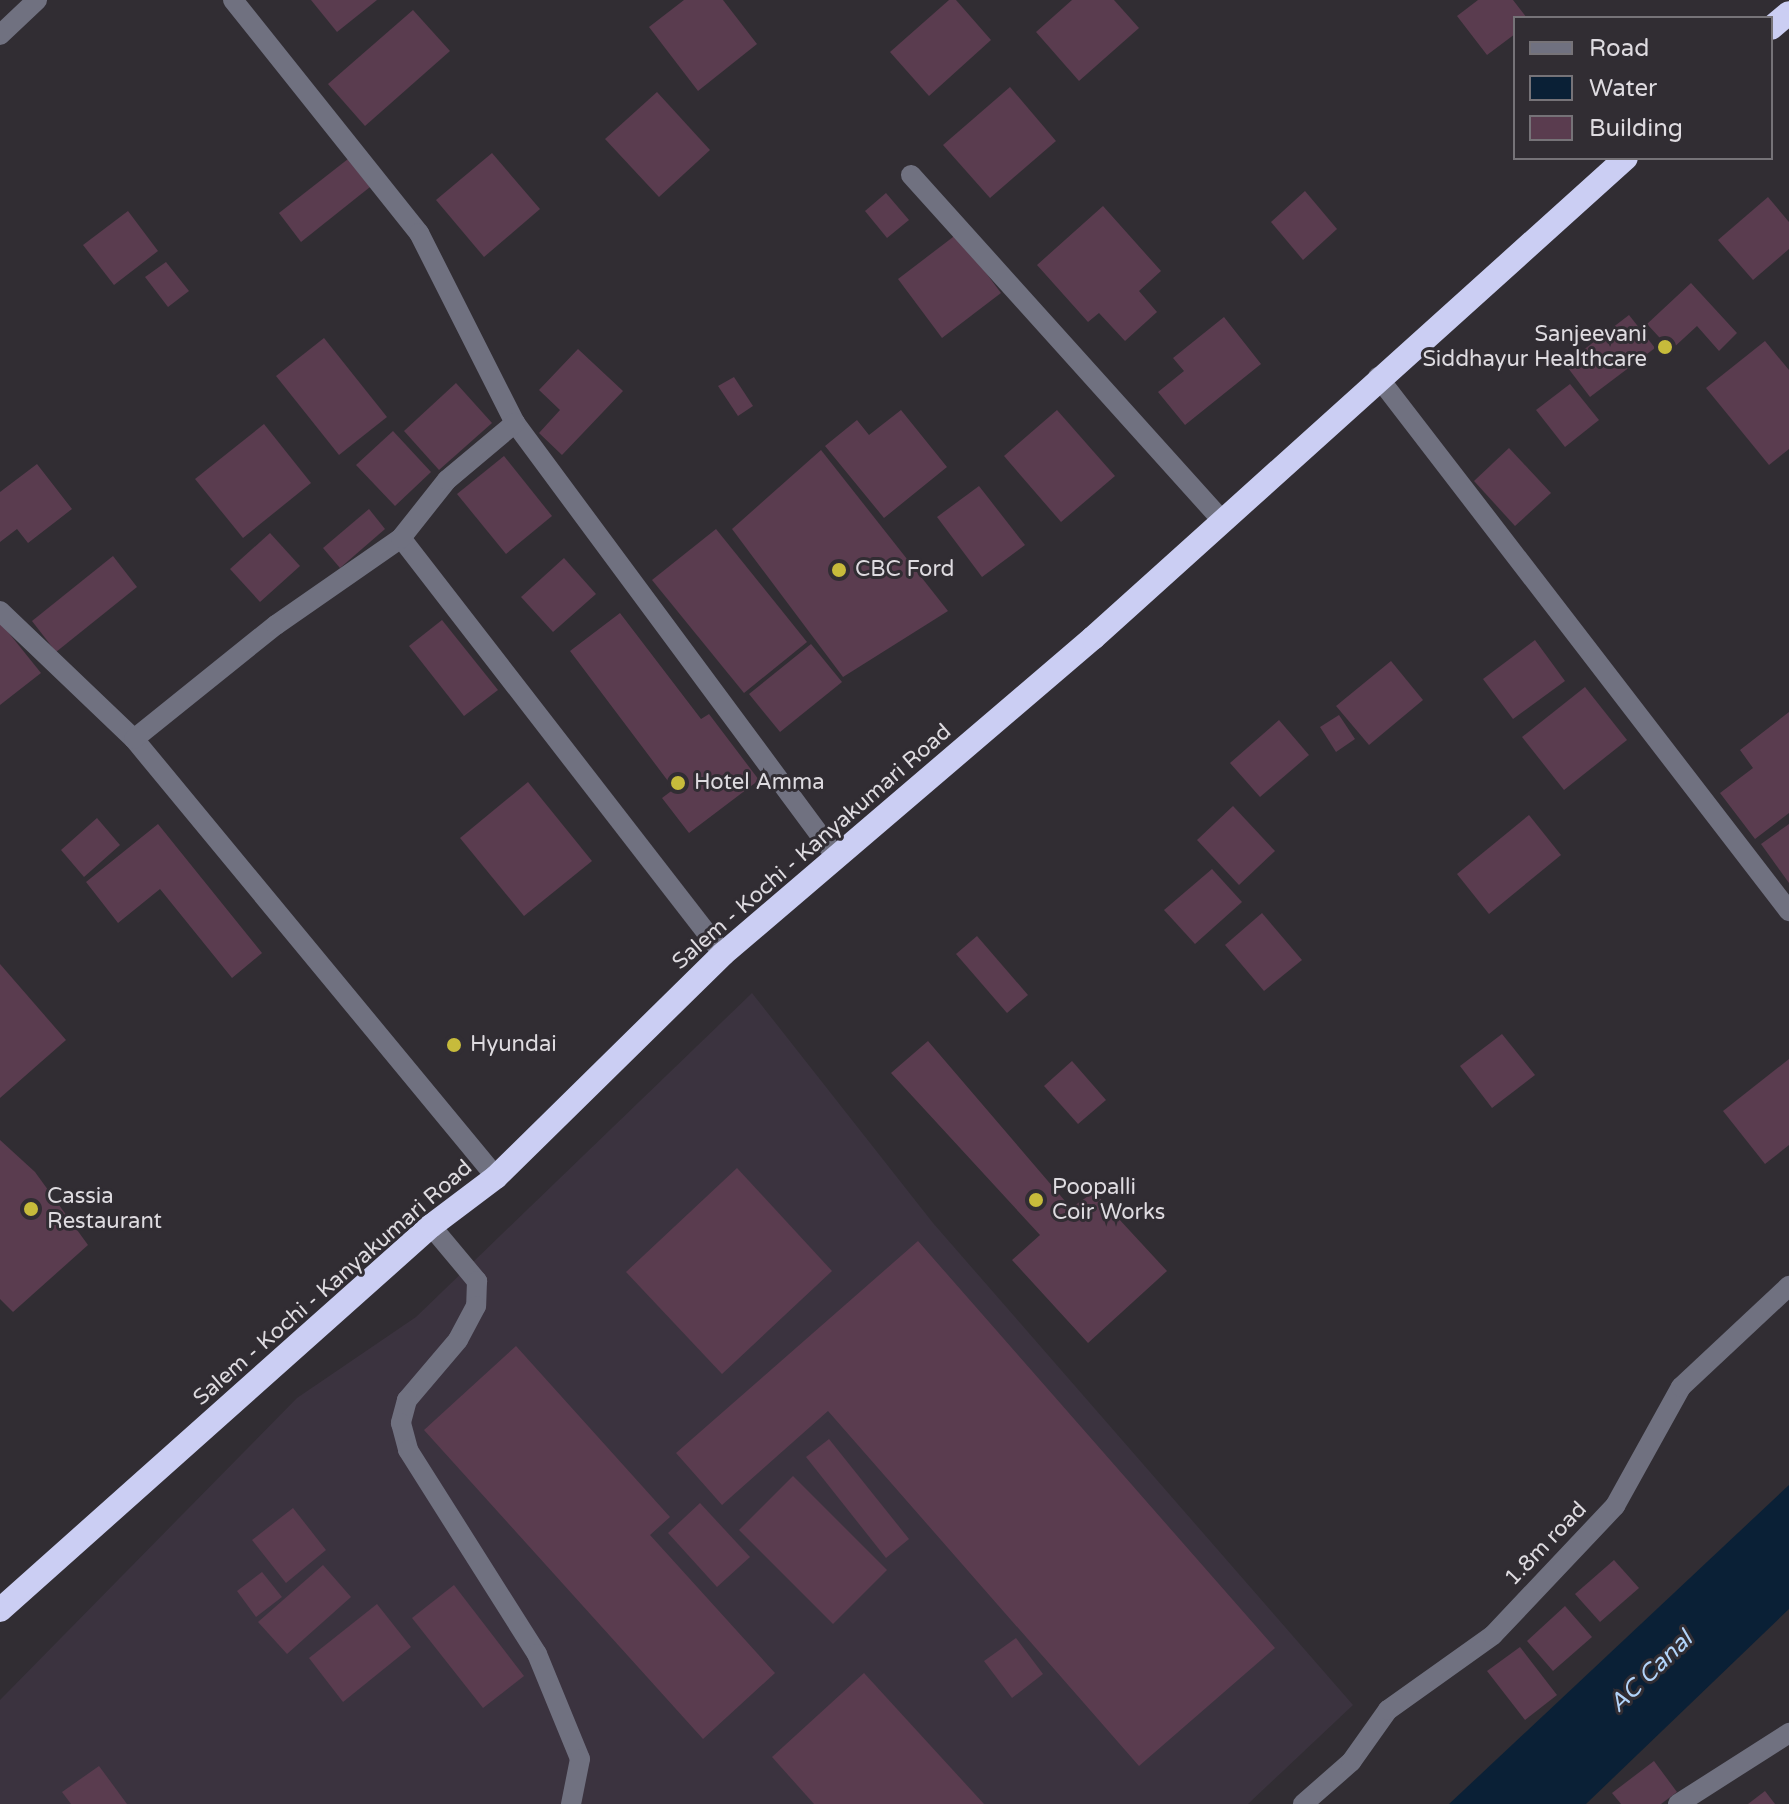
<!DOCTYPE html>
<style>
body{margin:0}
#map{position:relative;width:1789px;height:1804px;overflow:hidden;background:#312d33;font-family:"Varela Round",sans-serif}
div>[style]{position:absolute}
.built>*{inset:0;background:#3b333f}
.water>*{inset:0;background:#0a2036}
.building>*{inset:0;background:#5a3c4f}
.minor>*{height:20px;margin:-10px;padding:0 10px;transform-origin:10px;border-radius:10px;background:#707180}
.highway>*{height:24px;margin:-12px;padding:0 12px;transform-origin:12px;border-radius:12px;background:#cbcef3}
.dots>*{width:22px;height:22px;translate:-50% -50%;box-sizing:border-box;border:4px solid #312d33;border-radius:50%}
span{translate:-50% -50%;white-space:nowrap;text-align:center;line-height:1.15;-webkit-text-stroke:6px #312d33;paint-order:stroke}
.poi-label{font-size:22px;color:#dedbe0}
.right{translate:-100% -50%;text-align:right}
.left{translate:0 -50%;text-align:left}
.street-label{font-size:22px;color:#dedbe0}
.water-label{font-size:24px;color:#b1d3f9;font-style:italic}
.legend{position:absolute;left:1513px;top:16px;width:260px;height:144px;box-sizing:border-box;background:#312d33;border:2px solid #767378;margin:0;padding:10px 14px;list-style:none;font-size:24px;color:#dedbe0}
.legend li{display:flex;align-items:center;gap:16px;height:40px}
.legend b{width:40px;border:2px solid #767378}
</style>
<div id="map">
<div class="built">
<div style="clip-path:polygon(752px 993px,933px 1223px,1353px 1705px,1248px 1804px,0 1804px,0 1700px,297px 1398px,416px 1317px)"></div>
</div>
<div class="water">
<div style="clip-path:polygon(1789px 1485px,1789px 1609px,1586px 1804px,1449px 1804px)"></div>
</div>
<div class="building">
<div style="clip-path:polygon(311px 0,377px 0,337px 32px)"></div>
<div style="clip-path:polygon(684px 0,723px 0,757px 44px,698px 91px,649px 27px)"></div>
<div style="clip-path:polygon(949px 0,956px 0,991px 40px,929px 96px,890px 52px)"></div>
<div style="clip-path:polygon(1072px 0,1114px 0,1139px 28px,1079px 81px,1036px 32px)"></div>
<div style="clip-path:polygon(1478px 0,1513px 0,1527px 18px,1515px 18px,1515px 34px,1487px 55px,1457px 16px)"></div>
<div style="clip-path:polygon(413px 10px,450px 51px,365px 126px,328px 84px)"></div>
<div style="clip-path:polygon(1010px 87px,1056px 141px,990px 198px,943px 145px)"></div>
<div style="clip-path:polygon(657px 92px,710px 150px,659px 197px,605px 139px)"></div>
<div style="clip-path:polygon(492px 153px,540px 209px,484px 257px,436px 200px)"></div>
<div style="clip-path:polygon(348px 159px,370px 187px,301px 242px,279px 213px)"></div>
<div style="clip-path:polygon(1305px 191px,1337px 229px,1303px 260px,1271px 222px)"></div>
<div style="clip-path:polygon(886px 193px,909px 220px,887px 238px,865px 211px)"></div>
<div style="clip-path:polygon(1768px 197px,1789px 222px,1789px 249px,1753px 280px,1718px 240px)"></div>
<div style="clip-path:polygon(1103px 206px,1161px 271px,1139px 291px,1157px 312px,1125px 341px,1099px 313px,1088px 322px,1037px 265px)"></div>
<div style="clip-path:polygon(128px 211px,158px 251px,114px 285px,83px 245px)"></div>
<div style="clip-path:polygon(957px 234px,1001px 293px,942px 338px,898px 279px)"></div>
<div style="clip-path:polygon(166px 262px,189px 291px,168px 307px,145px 277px)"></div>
<div style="clip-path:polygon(1691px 283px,1737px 333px,1719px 351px,1697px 326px,1671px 350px,1647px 324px)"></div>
<div style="clip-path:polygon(1629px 315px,1655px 348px,1590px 397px,1565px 364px)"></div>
<div style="clip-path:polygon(1224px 317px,1261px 364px,1185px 425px,1158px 392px,1184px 371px,1173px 358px)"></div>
<div style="clip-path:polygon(324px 338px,387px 417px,339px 455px,276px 376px)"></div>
<div style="clip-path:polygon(1765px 341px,1789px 370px,1789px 449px,1769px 465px,1706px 388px)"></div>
<div style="clip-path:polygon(578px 349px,623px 391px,562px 455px,539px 433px,560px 410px,539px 390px)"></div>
<div style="clip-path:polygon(734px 377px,753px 406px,738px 416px,718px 386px)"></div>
<div style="clip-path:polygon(456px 383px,492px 423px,439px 470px,404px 431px)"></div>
<div style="clip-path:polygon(1570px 384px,1599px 420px,1565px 447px,1536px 410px)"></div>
<div style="clip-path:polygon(901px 410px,947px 467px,884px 518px,825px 446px,857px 420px,869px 435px)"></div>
<div style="clip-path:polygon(1057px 410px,1115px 476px,1061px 522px,1004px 456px)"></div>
<div style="clip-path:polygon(264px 424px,311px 483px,243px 538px,195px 479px)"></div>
<div style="clip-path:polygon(393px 431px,431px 472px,395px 506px,356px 465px)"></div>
<div style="clip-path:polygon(1509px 448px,1551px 493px,1515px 526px,1474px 481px)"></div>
<div style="clip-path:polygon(821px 450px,948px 611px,843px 677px,732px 529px)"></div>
<div style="clip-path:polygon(504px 456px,552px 516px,506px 554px,457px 494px)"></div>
<div style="clip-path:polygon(37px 464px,72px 509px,28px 543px,17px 529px,0 542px,0 492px)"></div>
<div style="clip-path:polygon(979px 486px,1025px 545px,982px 577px,937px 517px)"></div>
<div style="clip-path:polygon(369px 509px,385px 529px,340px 568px,323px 548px)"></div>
<div style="clip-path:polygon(716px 529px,807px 642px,744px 693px,652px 580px)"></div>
<div style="clip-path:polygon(270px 533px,300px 566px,260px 602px,230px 569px)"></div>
<div style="clip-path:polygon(113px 556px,137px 587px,56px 652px,32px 621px)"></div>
<div style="clip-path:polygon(564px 558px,596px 594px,553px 632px,521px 597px)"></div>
<div style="clip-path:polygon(620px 613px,701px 719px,709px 714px,759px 780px,689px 833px,662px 798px,674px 789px,570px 651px)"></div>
<div style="clip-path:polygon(442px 620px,498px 690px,464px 716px,409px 646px)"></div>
<div style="clip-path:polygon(0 622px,41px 673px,0 705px)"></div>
<div style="clip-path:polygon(1535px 640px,1565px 681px,1513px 719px,1483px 679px)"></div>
<div style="clip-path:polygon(811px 644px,842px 682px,780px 732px,749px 694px)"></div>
<div style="clip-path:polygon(1391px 661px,1423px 700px,1369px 745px,1336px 706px)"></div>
<div style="clip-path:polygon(1585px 687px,1627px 740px,1564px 790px,1522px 737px)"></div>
<div style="clip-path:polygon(1789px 712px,1789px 813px,1755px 839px,1720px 793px,1753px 768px,1740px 750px)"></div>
<div style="clip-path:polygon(1339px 715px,1355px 739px,1336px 752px,1320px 727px)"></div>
<div style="clip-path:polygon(1279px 720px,1309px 755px,1260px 797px,1230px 763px)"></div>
<div style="clip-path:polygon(528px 782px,592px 861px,524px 916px,460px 838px)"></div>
<div style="clip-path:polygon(1233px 806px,1275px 851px,1239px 885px,1197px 840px)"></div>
<div style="clip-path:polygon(1529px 815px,1561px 855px,1489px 914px,1457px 874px)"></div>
<div style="clip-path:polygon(97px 818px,120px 845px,84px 877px,61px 850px)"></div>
<div style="clip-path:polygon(158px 824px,262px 953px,232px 978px,160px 889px,118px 923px,86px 882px)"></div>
<div style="clip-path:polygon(1789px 824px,1789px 883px,1761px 844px)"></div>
<div style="clip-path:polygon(1212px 869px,1242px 902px,1195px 944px,1164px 910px)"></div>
<div style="clip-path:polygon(1262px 913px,1302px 960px,1264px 991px,1225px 945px)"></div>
<div style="clip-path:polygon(977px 936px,1028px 995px,1007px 1013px,956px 954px)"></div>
<div style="clip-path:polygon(0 964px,66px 1040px,0 1098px)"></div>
<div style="clip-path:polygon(1502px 1034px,1535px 1075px,1492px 1108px,1460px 1066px)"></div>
<div style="clip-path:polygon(928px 1041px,1071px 1208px,1094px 1192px,1167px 1271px,1088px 1343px,1012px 1260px,1040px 1235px,891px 1073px)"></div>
<div style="clip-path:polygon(1789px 1059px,1789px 1145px,1765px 1164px,1723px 1111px)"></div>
<div style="clip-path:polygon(1072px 1061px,1106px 1100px,1078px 1124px,1044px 1086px)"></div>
<div style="clip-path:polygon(0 1140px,35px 1172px,88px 1245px,13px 1312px,0 1299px)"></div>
<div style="clip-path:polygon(737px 1168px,832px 1271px,722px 1374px,626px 1272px)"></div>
<div style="clip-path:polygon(918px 1241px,1275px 1648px,1139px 1766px,828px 1411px,722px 1505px,676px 1453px)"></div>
<div style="clip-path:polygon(516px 1346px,670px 1517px,650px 1535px,775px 1673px,703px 1739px,424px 1430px)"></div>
<div style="clip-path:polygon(829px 1439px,909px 1539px,886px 1558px,806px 1457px)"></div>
<div style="clip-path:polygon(793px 1476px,887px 1570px,833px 1624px,739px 1530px)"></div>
<div style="clip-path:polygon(700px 1503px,750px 1557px,717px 1587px,668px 1533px)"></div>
<div style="clip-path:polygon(293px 1508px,326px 1550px,286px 1583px,252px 1540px)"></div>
<div style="clip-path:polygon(1614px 1560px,1639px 1588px,1600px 1622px,1575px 1594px)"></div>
<div style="clip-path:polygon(323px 1565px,351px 1597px,287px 1654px,258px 1622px)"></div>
<div style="clip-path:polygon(262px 1572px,282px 1597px,256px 1617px,237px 1591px)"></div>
<div style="clip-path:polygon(454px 1585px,524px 1676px,483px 1708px,412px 1618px)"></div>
<div style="clip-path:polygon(377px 1604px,411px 1647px,343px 1702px,309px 1658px)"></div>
<div style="clip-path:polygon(1565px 1606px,1592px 1637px,1553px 1671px,1527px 1641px)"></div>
<div style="clip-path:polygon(1016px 1638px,1043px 1674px,1012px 1698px,984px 1661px)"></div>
<div style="clip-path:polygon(1520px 1647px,1557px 1695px,1525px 1720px,1487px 1671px)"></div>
<div style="clip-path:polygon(864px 1673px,984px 1804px,814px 1804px,772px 1757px)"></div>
<div style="clip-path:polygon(1654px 1761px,1677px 1792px,1661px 1804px,1621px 1804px,1612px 1793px)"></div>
<div style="clip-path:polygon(99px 1766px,127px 1804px,71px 1804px,62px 1792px)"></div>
<div style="clip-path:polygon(1765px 1791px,1775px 1804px,1748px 1804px)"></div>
</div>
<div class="minor">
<div style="left:233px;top:0;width:298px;rotate:51.4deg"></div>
<div style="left:419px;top:233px;width:213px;rotate:63.2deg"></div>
<div style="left:515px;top:423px;width:541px;rotate:53.49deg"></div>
<div style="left:0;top:35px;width:51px;rotate:-43.4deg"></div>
<div style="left:911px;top:175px;width:464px;rotate:48deg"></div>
<div style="left:1378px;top:377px;width:674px;rotate:52.42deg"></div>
<div style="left:401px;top:538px;width:526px;rotate:52.26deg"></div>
<div style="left:0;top:611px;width:185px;rotate:43.7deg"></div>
<div style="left:134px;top:739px;width:568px;rotate:50.43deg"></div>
<div style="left:134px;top:739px;width:182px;rotate:-38.8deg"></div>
<div style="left:276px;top:625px;width:152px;rotate:-34.8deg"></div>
<div style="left:401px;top:538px;width:74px;rotate:-51.6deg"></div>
<div style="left:447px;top:480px;width:89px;rotate:-40deg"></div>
<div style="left:431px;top:1226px;width:72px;rotate:50.1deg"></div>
<div style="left:477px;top:1281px;width:25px;rotate:92deg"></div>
<div style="left:476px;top:1306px;width:38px;rotate:118deg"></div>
<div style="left:458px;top:1340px;width:79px;rotate:130.4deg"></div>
<div style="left:407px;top:1400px;width:24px;rotate:105deg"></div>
<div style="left:401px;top:1423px;width:28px;rotate:75deg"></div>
<div style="left:408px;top:1450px;width:241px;rotate:57.7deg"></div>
<div style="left:537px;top:1654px;width:113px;rotate:67.7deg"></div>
<div style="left:580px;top:1759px;width:46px;rotate:101.3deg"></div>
<div style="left:1303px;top:1804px;width:64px;rotate:-41.2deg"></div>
<div style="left:1351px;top:1762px;width:64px;rotate:-54.6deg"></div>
<div style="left:1388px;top:1710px;width:129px;rotate:-35.5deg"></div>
<div style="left:1493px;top:1635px;width:178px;rotate:-46.6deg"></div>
<div style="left:1615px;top:1506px;width:136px;rotate:-61deg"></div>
<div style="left:1681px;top:1387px;width:148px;rotate:-43.1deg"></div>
<div style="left:1678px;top:1804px;width:132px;rotate:-32.6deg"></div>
</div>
<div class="highway">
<div style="left:1771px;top:28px;width:23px;rotate:-40deg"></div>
<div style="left:0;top:1610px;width:577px;rotate:-41.7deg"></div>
<div style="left:431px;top:1226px;width:81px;rotate:-37deg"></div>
<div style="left:496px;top:1177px;width:318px;rotate:-44.5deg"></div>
<div style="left:723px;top:954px;width:487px;rotate:-40.5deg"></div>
<div style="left:1093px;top:638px;width:717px;rotate:-42.01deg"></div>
</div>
<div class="dots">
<div style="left:1665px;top:347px;background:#c7bb3b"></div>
<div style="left:839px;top:570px;background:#c7bb3b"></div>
<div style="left:678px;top:783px;background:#c7bb3b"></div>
<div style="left:454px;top:1045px;background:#c7bb3b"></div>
<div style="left:1036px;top:1200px;background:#c7bb3b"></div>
<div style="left:31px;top:1209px;background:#c7bb3b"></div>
</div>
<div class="poi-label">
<span class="right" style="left:1647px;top:347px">Sanjeevani<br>Siddhayur Healthcare</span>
<span class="left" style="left:855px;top:570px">CBC Ford</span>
<span class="left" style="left:694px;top:783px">Hotel Amma</span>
<span class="left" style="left:470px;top:1045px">Hyundai</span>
<span class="left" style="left:1052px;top:1200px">Poopalli<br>Coir Works</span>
<span class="left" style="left:47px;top:1209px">Cassia<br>Restaurant</span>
</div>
<div class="street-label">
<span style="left:812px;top:847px;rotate:-41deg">Salem - Kochi - Kanyakumari Road</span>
<span style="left:333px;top:1283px;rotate:-41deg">Salem - Kochi - Kanyakumari Road</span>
<span style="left:1546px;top:1544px;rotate:-46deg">1.8m road</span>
</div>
<div class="water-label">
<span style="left:1651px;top:1672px;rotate:-44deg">AC Canal</span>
</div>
<ul class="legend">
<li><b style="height:10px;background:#707180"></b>Road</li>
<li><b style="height:22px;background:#0a2036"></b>Water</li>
<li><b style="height:22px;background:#5a3c4f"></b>Building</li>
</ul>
</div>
